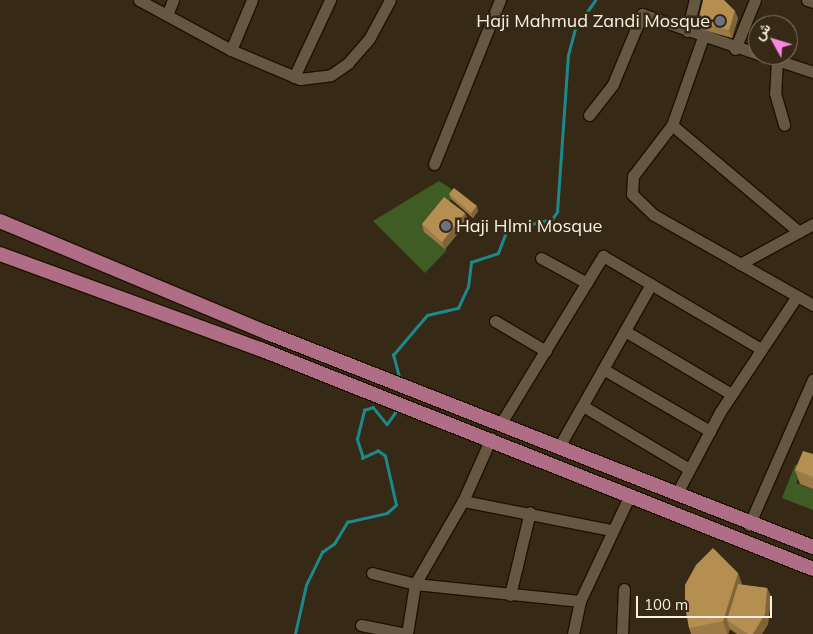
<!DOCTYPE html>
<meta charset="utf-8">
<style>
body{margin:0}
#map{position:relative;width:813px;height:634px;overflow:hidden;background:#362915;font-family:Mulish,Vazirmatn,sans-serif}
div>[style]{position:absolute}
.green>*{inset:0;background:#405c25}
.stream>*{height:2.5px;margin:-1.25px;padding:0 1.25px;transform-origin:1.25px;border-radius:1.25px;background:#1c898c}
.roads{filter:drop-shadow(1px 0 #1d1101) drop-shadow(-1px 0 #1d1101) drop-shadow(0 1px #1d1101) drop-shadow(0 -1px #1d1101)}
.minor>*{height:11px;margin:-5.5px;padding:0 5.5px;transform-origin:5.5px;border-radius:5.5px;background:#665742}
.major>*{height:14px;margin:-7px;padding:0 7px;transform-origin:7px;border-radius:7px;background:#af6e86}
.wall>*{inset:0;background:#9c7a47}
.shaded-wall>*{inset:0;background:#7f6339}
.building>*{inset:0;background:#b58e52}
.dots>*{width:14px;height:14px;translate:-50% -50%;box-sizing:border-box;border:2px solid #362915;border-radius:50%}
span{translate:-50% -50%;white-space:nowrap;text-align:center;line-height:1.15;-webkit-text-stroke:5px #362915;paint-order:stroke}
.poi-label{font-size:18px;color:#faf1e4}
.right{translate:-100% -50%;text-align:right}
.left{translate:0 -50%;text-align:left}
.north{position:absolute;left:748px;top:15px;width:50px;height:50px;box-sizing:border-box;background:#362915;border:1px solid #847968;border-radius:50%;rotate:309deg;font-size:14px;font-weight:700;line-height:20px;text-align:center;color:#faf1e4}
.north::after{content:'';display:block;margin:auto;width:18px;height:22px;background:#fc86e4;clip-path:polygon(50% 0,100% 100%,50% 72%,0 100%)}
.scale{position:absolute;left:636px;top:596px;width:136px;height:22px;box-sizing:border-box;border:2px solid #faf1e4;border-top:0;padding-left:6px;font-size:15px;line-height:18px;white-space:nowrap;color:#faf1e4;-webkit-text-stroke:4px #362915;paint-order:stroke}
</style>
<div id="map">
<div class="green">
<div style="clip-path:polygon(439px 181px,456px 192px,447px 205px,446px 251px,425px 273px,373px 221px)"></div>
<div style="clip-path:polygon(806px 463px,796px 483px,813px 489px,813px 510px,782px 498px,795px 465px)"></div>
</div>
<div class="stream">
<div style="left:399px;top:377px;width:23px;rotate:-105deg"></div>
<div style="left:393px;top:355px;width:52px;rotate:-49.6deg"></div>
<div style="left:427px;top:315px;width:32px;rotate:-13deg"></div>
<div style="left:458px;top:308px;width:23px;rotate:-65deg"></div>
<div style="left:468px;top:287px;width:25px;rotate:-83deg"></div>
<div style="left:471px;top:262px;width:28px;rotate:-18deg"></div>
<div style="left:498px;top:253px;width:25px;rotate:-69deg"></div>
<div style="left:507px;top:230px;width:46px;rotate:-13.7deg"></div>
<div style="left:552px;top:219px;width:9px;rotate:-54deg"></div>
<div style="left:557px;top:212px;width:157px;rotate:-86deg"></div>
<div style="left:568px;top:55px;width:27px;rotate:-75deg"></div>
<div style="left:575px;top:29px;width:35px;rotate:-55deg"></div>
<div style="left:295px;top:634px;width:50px;rotate:-77.3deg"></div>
<div style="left:306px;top:585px;width:37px;rotate:-64deg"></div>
<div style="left:322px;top:552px;width:14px;rotate:-34deg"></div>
<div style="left:334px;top:544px;width:26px;rotate:-59deg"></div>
<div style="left:347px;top:522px;width:41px;rotate:-12.7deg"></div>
<div style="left:387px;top:513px;width:12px;rotate:-42deg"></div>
<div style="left:396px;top:505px;width:50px;rotate:-102.7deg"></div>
<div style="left:385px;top:456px;width:9px;rotate:-144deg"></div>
<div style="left:378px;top:451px;width:17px;rotate:155deg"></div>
<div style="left:363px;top:458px;width:20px;rotate:-108deg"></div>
<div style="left:357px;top:439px;width:30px;rotate:-76deg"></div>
<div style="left:364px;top:410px;width:9px;rotate:-18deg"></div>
<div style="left:373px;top:407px;width:22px;rotate:51deg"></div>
<div style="left:387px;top:424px;width:16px;rotate:-55deg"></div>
</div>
<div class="roads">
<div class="minor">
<div style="left:139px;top:0;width:105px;rotate:28.5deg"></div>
<div style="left:231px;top:50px;width:75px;rotate:22.8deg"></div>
<div style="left:300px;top:79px;width:31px;rotate:-7deg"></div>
<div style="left:331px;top:75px;width:21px;rotate:-35deg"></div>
<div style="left:348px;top:63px;width:32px;rotate:-49deg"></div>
<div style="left:369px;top:39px;width:44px;rotate:-61.7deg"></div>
<div style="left:807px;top:0;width:6px;rotate:18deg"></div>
<div style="left:167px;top:15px;width:16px;rotate:-68deg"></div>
<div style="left:687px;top:31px;width:32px;rotate:-76deg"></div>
<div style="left:703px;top:37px;width:93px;rotate:109.4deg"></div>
<div style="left:672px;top:125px;width:64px;rotate:127.4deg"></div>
<div style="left:633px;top:176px;width:18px;rotate:93deg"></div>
<div style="left:632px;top:194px;width:30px;rotate:44deg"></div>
<div style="left:654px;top:215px;width:183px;rotate:29.5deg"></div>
<div style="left:735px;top:49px;width:53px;rotate:-67.8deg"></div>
<div style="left:231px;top:50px;width:54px;rotate:-67.2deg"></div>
<div style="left:762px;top:55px;width:54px;rotate:18.4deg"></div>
<div style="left:777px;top:59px;width:34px;rotate:93deg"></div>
<div style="left:775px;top:93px;width:33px;rotate:74deg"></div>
<div style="left:294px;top:77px;width:85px;rotate:-64.9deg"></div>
<div style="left:589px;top:115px;width:39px;rotate:-52deg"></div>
<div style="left:613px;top:84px;width:76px;rotate:-67.5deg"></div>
<div style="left:642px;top:14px;width:123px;rotate:19deg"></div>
<div style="left:672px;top:125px;width:166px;rotate:40.1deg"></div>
<div style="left:434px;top:164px;width:177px;rotate:-68.1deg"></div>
<div style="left:541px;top:258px;width:52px;rotate:28.5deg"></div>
<div style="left:740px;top:264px;width:83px;rotate:-28.7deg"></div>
<div style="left:495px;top:321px;width:59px;rotate:30.5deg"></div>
<div style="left:625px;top:331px;width:123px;rotate:30.7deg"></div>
<div style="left:603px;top:369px;width:124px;rotate:30.1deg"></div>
<div style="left:583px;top:406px;width:123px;rotate:30.7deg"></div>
<div style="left:501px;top:423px;width:196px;rotate:-58.6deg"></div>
<div style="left:603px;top:256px;width:183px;rotate:30.5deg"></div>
<div style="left:560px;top:445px;width:185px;rotate:-60.5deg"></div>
<div style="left:677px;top:493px;width:92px;rotate:-62deg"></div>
<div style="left:720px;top:412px;width:139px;rotate:-56.4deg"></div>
<div style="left:463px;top:501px;width:151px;rotate:11.1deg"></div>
<div style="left:749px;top:525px;width:159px;rotate:-66.3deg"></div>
<div style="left:372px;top:573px;width:44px;rotate:14.3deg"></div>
<div style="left:415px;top:584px;width:166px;rotate:5.9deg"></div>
<div style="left:510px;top:595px;width:85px;rotate:-76.5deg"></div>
<div style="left:361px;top:625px;width:47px;rotate:11.1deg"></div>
<div style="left:407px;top:634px;width:51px;rotate:-80.9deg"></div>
<div style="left:415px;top:584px;width:96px;rotate:-60deg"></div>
<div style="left:463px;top:501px;width:69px;rotate:-66deg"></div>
<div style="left:573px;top:634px;width:34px;rotate:-78deg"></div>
<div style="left:580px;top:601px;width:115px;rotate:-64.8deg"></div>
<div style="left:622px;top:634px;width:45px;rotate:-87.5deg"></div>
</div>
<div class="major">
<div style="left:0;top:221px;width:290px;rotate:22.7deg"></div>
<div style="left:268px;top:333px;width:586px;rotate:21.44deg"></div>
<div style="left:0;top:254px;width:277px;rotate:20.1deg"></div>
<div style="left:260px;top:349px;width:595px;rotate:21.69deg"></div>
</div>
</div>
<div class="wall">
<div style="clip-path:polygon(738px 18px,732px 38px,700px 29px,698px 22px)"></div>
<div style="clip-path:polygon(449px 194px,478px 211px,473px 218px,451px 199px)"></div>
<div style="clip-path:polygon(465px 213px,468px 221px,445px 249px,424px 232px,422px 224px)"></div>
<div style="clip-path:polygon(813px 454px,813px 489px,800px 484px,795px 470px)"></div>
<div style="clip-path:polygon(738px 573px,742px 585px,767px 588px,771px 597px,768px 624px,762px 634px,737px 634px,730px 629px,728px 634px,691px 634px,689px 628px)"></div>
</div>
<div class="shaded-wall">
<div style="clip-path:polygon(735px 11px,738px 18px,732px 38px,729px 30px)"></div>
<div style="clip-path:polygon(477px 206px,478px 211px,473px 218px,471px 213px)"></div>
<div style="clip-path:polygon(465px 213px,468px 221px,445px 249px,442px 242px)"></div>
<div style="clip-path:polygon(738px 573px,743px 587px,727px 620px,730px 629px,728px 634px,727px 634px,723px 621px)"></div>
<div style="clip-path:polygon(767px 588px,771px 597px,768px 624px,762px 634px,753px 634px)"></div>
</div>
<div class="building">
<div style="clip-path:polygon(703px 0,724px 0,735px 11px,729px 30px,698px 22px)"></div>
<div style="clip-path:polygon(454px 188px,477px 206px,471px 213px,449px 194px)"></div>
<div style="clip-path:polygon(444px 197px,465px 213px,442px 242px,422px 224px)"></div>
<div style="clip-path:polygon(803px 451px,813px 454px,813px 477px,795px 470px)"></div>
<div style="clip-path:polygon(713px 548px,738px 573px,723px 621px,689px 628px,685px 607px,685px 585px,696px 565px)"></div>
<div style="clip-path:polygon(738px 584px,767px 588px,765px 614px,753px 634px,748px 634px,727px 620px)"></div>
</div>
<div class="dots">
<div style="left:720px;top:21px;background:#6b7280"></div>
<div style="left:446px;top:226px;background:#6b7280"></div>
</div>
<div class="poi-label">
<span class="right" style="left:710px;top:21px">Haji Mahmud Zandi Mosque</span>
<span class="left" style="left:456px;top:226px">Haji Hlmi Mosque</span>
</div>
<div class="north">ش</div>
<div class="scale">100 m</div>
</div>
